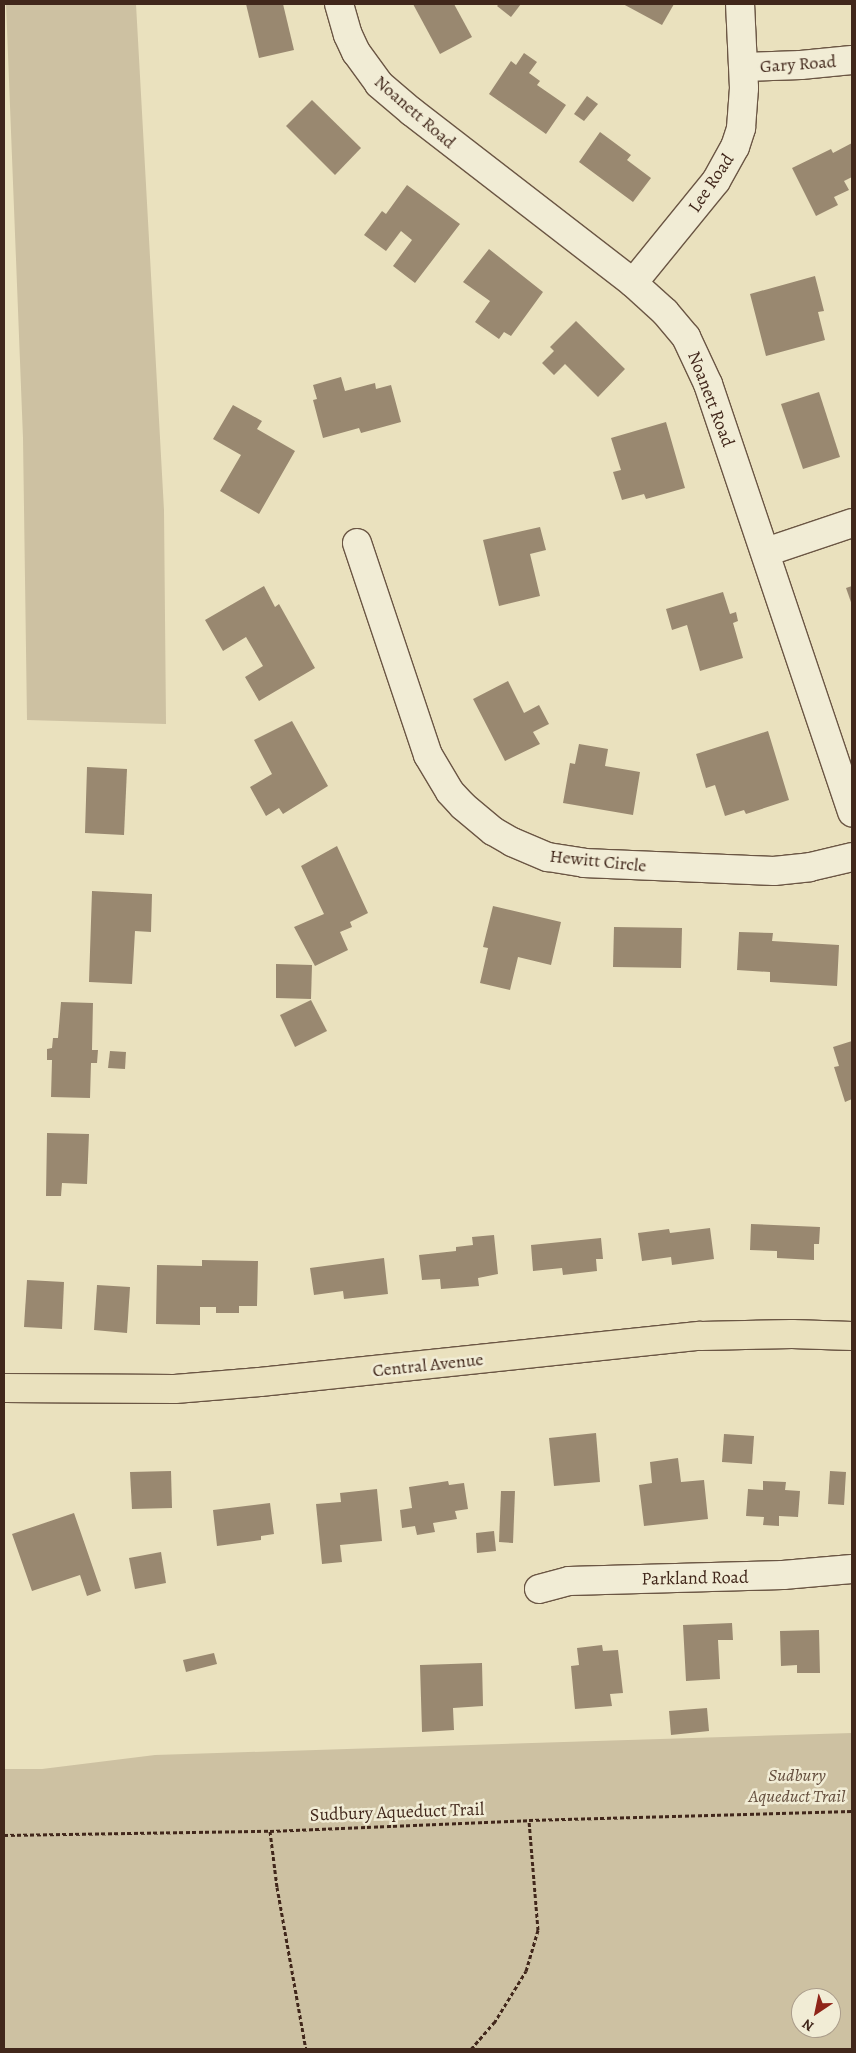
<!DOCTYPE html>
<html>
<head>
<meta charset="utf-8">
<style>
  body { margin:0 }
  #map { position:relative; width:856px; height:2053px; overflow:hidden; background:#eae1be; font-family:Alegreya,serif }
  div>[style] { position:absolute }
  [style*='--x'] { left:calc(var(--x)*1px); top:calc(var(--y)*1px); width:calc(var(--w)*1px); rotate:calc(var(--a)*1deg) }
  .green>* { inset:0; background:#cdc1a2 }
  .building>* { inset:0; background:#998870 }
  .path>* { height:3px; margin-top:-1.5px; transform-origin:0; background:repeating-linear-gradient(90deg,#41271b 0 4px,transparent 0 6.5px) }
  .roads { filter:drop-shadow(1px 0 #6b5644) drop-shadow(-1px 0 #6b5644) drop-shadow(0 1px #6b5644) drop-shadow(0 -1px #6b5644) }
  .minor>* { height:28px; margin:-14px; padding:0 14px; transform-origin:14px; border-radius:14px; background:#f1ecd5 }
  .major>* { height:28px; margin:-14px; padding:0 14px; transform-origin:14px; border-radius:14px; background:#eae1be }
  span { translate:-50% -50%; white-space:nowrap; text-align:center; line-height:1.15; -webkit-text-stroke:5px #f1ecd5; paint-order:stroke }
  .street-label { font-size:18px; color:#41271b }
  .park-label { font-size:18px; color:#644e3d; font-style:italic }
  .frame { position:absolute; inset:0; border:5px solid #41271b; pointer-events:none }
  .north { position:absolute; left:791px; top:1988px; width:50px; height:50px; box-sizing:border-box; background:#f1ecd5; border:1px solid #ab9d8b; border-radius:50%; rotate:214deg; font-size:14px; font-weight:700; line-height:20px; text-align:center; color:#41271b }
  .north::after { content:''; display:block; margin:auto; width:18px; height:22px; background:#8f2418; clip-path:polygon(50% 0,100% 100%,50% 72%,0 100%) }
</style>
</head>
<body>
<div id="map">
  <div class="green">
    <div style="clip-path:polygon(6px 4px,136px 4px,164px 510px,166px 724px,27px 720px,23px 438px)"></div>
    <div style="clip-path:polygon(evenodd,852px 1733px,852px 2049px,4px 2049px,4px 1769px,42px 1769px,155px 1755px,852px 1733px,801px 1998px,831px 1998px,831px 2028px,801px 2028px,801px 1998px)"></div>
  </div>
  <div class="building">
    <div style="clip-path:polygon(246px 4px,283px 4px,294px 50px,259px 58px)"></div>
    <div style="clip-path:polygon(413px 4px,454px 4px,472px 37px,440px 54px)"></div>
    <div style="clip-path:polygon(499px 4px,521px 4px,511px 17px,497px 6px)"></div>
    <div style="clip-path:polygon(623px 4px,674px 4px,662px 25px)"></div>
    <div style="clip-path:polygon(524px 53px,537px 62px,529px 73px,540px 81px,537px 85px,566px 105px,546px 134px,489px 94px,511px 61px,516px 65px)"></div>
    <div style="clip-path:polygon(587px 96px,598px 104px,584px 121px,574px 114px)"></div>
    <div style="clip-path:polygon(312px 100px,361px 148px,335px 175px,286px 126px)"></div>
    <div style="clip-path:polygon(600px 132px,631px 155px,627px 160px,651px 178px,633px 202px,579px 162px)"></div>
    <div style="clip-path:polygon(852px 143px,852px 177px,844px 181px,849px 190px,834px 197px,838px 205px,816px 216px,792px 168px,831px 149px,833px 153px)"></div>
    <div style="clip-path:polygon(407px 185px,460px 224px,415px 283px,393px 266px,412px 240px,401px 231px,386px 251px,364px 235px,382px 211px,386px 214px)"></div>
    <div style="clip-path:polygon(489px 249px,543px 292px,511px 336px,504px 332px,499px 339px,475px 322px,490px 301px,463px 282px)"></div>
    <div style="clip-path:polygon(815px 276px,824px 311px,818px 312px,825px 340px,766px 356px,750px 294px)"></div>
    <div style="clip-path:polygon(576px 321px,625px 369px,598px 397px,565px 364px,554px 375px,542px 363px,554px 351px,550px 347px)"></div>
    <div style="clip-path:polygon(341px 377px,345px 391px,375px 383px,376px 389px,391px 385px,401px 422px,361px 433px,359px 428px,323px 438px,313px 400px,317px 399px,313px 385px)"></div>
    <div style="clip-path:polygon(819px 392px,840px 457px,803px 469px,781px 404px)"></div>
    <div style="clip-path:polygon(233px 405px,262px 421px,257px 429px,295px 451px,259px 514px,220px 491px,241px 455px,213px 439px)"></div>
    <div style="clip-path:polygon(666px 422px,685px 488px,646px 499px,644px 494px,622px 500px,613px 472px,621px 470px,611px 438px)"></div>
    <div style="clip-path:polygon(540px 527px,546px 550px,530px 554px,540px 596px,499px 606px,483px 540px)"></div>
    <div style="clip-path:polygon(264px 586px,275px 607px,279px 604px,315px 668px,259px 701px,245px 677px,263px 666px,246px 637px,223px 651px,205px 620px)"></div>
    <div style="clip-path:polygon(852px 586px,852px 605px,846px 588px)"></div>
    <div style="clip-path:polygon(723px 592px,730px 614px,736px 612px,738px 621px,733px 623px,743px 658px,700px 671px,687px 625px,672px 630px,666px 609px)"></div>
    <div style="clip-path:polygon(508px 681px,524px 713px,539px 705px,549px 724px,533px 732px,540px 744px,505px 761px,473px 699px)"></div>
    <div style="clip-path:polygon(292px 721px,328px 786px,283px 814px,279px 808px,266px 816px,250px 787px,272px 774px,254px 740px)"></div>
    <div style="clip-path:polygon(768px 731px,789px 800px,746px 814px,744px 810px,725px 816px,715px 785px,706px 788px,696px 754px)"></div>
    <div style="clip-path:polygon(579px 744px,608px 749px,605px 766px,640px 772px,633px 815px,563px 803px,570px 763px,575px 764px)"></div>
    <div style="clip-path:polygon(87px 767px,127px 769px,124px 835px,85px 833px)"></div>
    <div style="clip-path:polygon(337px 846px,368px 913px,350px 922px,352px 927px,340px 932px,348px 950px,315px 966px,294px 927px,324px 914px,301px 866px)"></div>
    <div style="clip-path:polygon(92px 891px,152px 894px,151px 932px,135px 931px,132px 984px,89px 982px)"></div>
    <div style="clip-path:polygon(493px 906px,561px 922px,551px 965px,518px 957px,510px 990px,480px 983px,488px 948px,483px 947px)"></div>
    <div style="clip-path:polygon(614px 927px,682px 928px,681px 968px,613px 967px)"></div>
    <div style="clip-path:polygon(739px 932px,773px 933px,772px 941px,839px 945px,837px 986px,770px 982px,770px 972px,737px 970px)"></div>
    <div style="clip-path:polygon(276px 964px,312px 965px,311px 999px,276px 998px)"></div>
    <div style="clip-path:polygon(311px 1000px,327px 1031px,295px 1047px,280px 1015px)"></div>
    <div style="clip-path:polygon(61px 1002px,93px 1003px,92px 1050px,98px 1050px,97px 1063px,91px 1063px,90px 1098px,51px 1097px,52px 1060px,47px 1060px,47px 1049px,52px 1048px,53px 1038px,58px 1038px)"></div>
    <div style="clip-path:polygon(852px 1041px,852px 1099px,845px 1102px,834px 1067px,839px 1066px,833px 1047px)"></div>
    <div style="clip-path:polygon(110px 1051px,126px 1052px,125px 1069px,108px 1068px)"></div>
    <div style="clip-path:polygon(47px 1133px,89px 1134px,87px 1184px,62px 1183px,61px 1196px,46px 1196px)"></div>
    <div style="clip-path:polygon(751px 1224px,820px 1227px,819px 1244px,814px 1244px,814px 1260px,777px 1258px,777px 1251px,750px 1250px)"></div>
    <div style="clip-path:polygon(710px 1228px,714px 1259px,672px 1265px,671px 1257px,642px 1261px,638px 1233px,669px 1229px,670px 1233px)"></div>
    <div style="clip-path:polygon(494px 1235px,498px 1274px,478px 1278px,479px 1286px,441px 1289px,440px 1279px,422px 1280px,419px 1255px,456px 1251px,456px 1247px,473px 1245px,472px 1237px)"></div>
    <div style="clip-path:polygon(601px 1238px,603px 1259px,596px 1259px,597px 1271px,563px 1275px,562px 1268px,533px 1271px,531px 1245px)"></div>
    <div style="clip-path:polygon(384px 1258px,388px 1294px,344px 1299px,343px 1291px,314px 1295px,310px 1268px)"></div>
    <div style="clip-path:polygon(202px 1260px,258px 1261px,257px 1306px,239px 1306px,239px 1313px,216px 1313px,216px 1307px,200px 1307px,200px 1325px,156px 1324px,157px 1265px,202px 1266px)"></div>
    <div style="clip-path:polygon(27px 1280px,64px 1282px,62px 1329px,24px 1327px)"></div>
    <div style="clip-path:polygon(97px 1285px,130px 1287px,127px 1333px,94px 1330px)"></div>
    <div style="clip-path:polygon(596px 1433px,600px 1482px,554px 1486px,549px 1438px)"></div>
    <div style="clip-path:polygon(724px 1434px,754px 1436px,752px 1464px,722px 1462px)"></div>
    <div style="clip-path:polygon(678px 1458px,681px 1482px,704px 1480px,708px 1519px,644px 1526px,639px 1485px,652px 1483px,650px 1462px)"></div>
    <div style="clip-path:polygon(171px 1471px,172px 1508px,132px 1509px,130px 1472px)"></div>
    <div style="clip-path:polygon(830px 1471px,846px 1472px,844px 1505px,828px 1504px)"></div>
    <div style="clip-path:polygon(448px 1481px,449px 1485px,464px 1483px,468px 1509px,455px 1511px,457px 1519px,433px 1523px,435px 1532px,417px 1535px,415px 1526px,402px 1528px,400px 1510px,412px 1508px,409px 1487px)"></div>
    <div style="clip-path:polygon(763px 1481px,786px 1482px,785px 1490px,800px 1491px,798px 1517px,779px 1516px,779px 1526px,763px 1525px,764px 1517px,746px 1516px,748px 1489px,763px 1490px)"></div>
    <div style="clip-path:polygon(377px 1489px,382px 1541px,340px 1545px,342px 1562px,322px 1564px,316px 1504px,341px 1502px,340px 1493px)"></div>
    <div style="clip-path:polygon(501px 1491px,515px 1491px,513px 1543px,499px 1542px)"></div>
    <div style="clip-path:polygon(270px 1503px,274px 1534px,261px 1536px,261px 1540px,217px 1546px,213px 1510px)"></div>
    <div style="clip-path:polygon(74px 1513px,101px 1591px,87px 1596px,80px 1575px,32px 1591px,12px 1534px)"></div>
    <div style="clip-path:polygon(494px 1531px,496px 1551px,477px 1553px,476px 1533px)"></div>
    <div style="clip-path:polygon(161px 1552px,166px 1583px,135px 1589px,129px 1558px)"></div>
    <div style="clip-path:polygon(732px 1623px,733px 1640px,718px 1640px,720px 1679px,686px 1681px,683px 1625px)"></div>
    <div style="clip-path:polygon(819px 1630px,820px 1673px,797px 1673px,797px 1665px,781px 1666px,780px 1631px)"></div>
    <div style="clip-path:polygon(602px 1645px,603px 1651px,618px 1650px,623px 1693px,610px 1694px,612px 1706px,575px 1709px,571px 1666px,579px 1665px,577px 1648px)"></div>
    <div style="clip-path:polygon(214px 1653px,217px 1664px,186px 1672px,183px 1660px)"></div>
    <div style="clip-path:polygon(482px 1663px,483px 1706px,453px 1708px,454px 1730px,422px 1732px,420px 1665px)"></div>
    <div style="clip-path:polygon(707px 1708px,709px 1731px,671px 1735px,669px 1711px)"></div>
  </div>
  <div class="path">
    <div style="--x:270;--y:1831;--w:56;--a:82.9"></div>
    <div style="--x:277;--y:1887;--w:165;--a:79.9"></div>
    <div style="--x:4;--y:1835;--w:266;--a:-0.9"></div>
    <div style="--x:270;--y:1831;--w:259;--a:-2.4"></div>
    <div style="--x:529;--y:1820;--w:323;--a:-1.6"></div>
    <div style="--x:471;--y:2049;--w:35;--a:-49"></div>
    <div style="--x:494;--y:2023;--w:61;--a:-58.4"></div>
    <div style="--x:526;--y:1971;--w:43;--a:-73.7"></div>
    <div style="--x:538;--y:1930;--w:110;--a:-94.7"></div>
  </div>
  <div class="roads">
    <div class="minor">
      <div style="--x:339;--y:4;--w:32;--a:74"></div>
      <div style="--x:348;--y:35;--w:19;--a:65"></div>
      <div style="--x:356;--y:52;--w:39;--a:54"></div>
      <div style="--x:379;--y:84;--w:43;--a:40.3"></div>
      <div style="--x:412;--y:112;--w:279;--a:37.7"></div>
      <div style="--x:633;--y:283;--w:43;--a:42.2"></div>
      <div style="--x:665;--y:312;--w:33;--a:50"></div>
      <div style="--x:686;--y:337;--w:52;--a:64.9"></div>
      <div style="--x:708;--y:384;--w:452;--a:71.4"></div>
      <div style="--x:744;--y:67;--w:57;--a:-2"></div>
      <div style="--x:801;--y:65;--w:51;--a:-5.6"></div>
      <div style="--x:633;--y:283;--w:132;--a:-50.9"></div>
      <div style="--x:716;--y:181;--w:39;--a:-61"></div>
      <div style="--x:735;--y:147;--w:20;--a:-72"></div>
      <div style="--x:741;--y:128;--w:40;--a:-85.7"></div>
      <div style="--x:744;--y:88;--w:84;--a:-92.7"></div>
      <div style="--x:357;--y:543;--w:224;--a:71.5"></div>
      <div style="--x:428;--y:755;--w:43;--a:59.3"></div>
      <div style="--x:450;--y:792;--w:19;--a:47"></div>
      <div style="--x:463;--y:806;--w:39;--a:40"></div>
      <div style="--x:493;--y:831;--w:22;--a:30"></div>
      <div style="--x:512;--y:842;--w:39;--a:23"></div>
      <div style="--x:548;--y:857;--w:36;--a:9"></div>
      <div style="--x:584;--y:863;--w:190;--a:2.4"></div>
      <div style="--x:774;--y:871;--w:36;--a:-6"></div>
      <div style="--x:810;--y:867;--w:43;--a:-13.4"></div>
      <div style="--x:766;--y:552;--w:91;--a:-18.6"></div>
      <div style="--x:539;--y:1589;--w:31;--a:-15"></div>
      <div style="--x:569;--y:1581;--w:214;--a:-1.6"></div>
      <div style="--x:783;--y:1575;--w:69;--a:-5"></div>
    </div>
    <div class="major">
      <div style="--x:4;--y:1388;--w:171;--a:0.3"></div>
      <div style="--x:175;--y:1389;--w:85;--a:-4.7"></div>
      <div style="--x:260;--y:1382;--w:443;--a:-6"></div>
      <div style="--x:701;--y:1336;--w:91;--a:-1.3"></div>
      <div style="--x:792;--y:1334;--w:60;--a:1.9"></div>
    </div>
  </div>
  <div class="street-label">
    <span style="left:798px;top:64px;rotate:-4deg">Gary Road</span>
    <span style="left:415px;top:112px;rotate:41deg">Noanett Road</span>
    <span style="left:711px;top:183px;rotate:-56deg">Lee Road</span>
    <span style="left:711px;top:399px;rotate:69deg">Noanett Road</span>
    <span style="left:598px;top:861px;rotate:6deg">Hewitt Circle</span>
    <span style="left:428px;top:1365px;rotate:-6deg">Central Avenue</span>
    <span style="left:695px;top:1578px;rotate:-1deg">Parkland Road</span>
    <span style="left:397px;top:1812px;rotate:-2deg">Sudbury Aqueduct Trail</span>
  </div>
  <div class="park-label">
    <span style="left:797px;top:1786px">Sudbury<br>Aqueduct Trail</span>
  </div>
  <div class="frame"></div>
  <div class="north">N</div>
</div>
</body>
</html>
